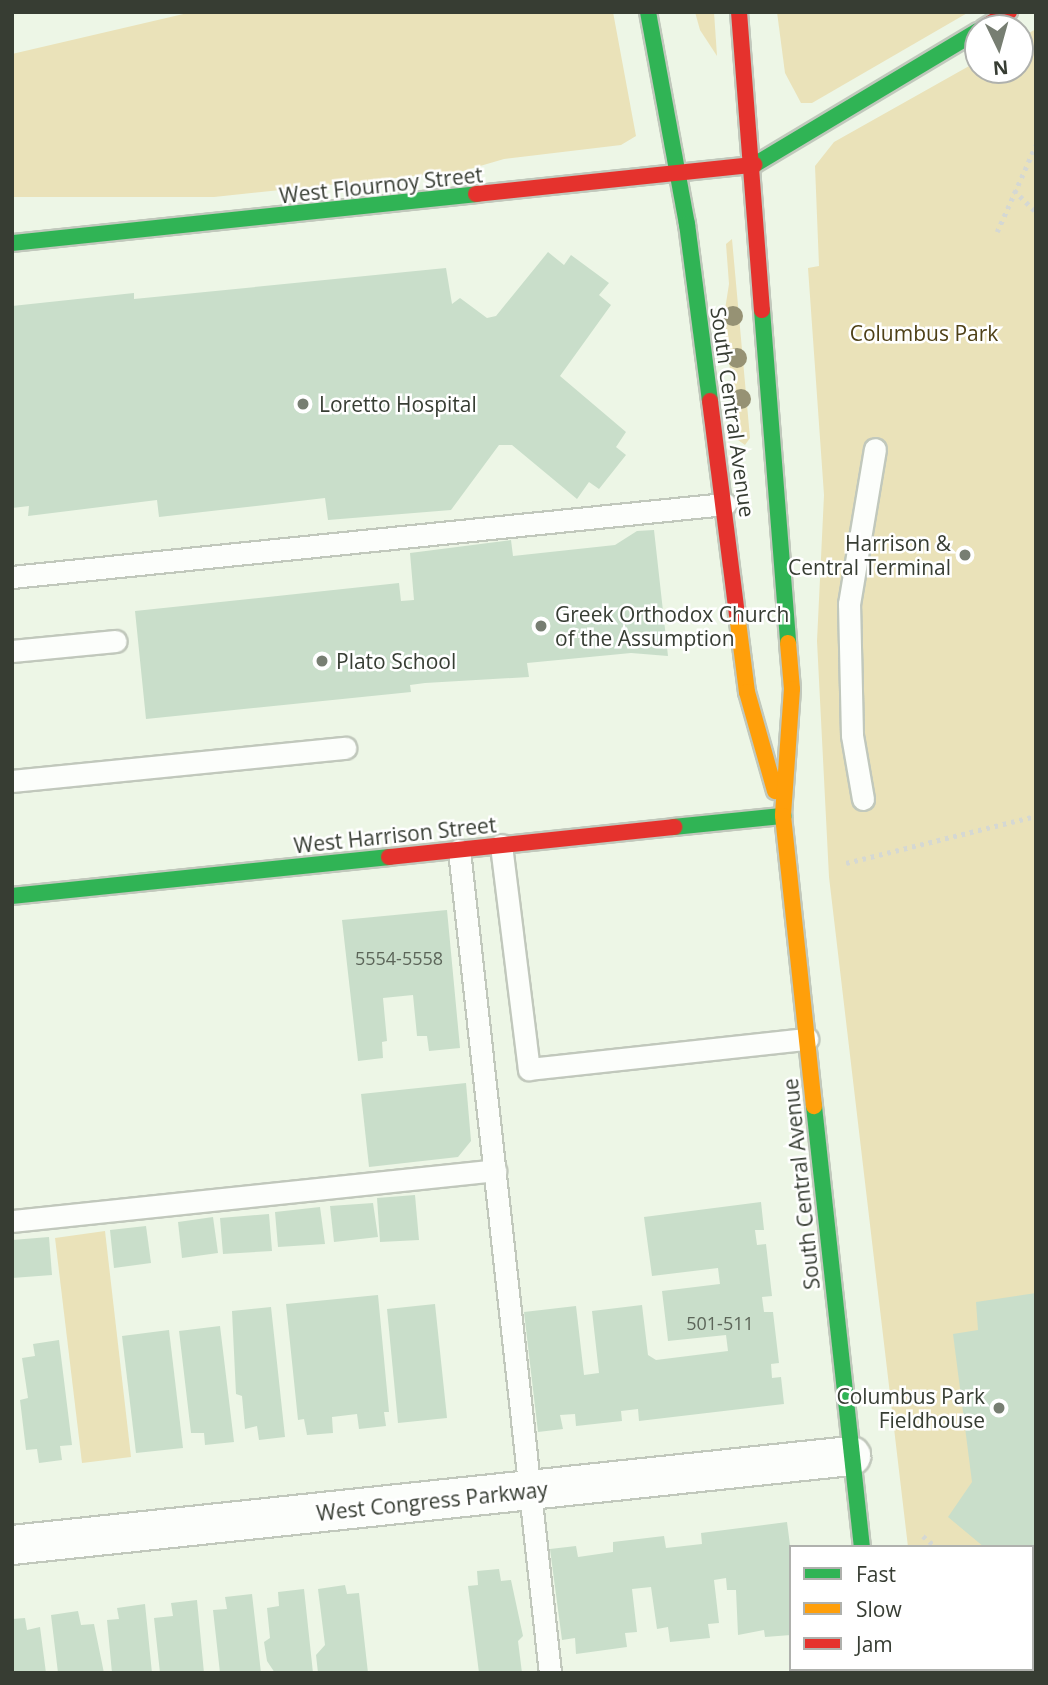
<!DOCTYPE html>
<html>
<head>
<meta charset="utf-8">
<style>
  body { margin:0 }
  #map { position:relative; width:1048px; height:1685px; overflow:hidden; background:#edf6e6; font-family:"Open Sans",sans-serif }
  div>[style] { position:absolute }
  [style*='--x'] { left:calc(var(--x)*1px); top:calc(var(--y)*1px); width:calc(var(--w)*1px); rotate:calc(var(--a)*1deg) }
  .green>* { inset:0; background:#eae2b9 }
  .building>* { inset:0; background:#c9deca }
  .path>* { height:4.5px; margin-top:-2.25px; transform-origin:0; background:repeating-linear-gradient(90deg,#d5d8d3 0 3.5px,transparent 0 8.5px) }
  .roads { filter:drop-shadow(2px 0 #c1c8bc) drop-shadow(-2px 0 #c1c8bc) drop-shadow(0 2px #c1c8bc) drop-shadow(0 -2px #c1c8bc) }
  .lane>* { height:21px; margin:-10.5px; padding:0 10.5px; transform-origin:10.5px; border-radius:10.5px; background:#fcfefb }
  .street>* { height:38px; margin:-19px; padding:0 19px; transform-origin:19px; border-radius:19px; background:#fcfefb }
  .fast>* { height:16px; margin:-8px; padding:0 8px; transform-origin:8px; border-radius:8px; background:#30b455 }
  .slow>* { height:16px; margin:-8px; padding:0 8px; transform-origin:8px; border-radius:8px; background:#ff9f0a }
  .jam>* { height:16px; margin:-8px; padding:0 8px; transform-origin:8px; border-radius:8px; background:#e5322d }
  .trees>* { width:20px; height:20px; margin:-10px; border-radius:50%; background:#969274 }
  .dots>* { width:19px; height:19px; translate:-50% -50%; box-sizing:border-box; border:4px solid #fff; border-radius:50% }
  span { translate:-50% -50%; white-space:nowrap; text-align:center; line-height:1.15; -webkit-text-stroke:5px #fff; paint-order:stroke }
  .number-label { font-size:18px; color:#5c6559 }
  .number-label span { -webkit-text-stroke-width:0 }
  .street-label { font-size:21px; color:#373d33 }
  .park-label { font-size:21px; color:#4e4016 }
  .poi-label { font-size:21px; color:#373d33 }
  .left { translate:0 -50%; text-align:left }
  .right { translate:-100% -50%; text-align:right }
  .frame { position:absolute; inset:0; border:14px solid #373d33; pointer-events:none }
  .legend { position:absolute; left:789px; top:1545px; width:245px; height:126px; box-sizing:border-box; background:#fff; border:2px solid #afb1ad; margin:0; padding:9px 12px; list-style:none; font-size:21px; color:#373d33 }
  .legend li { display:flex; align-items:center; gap:14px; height:35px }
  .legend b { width:35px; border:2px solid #afb1ad }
  .north { position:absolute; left:964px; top:14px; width:70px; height:70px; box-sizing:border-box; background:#fff; border:2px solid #afb1ad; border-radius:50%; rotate:175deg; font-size:19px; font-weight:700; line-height:28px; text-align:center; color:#373d33 }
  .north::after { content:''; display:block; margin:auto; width:24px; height:32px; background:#777e72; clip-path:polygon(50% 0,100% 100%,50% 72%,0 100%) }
</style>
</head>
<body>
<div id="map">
  <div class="green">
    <div style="clip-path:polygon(192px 12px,613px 12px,636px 136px,621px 145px,504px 159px,463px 171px,214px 197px,12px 197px,12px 54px)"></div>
    <div style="clip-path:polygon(695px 12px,714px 12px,717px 56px,700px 30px)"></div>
    <div style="clip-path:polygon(777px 12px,969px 12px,812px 103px,801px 103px,785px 73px)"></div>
    <div style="clip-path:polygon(1036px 29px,1036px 1673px,923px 1673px,922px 1669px,1032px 1669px,1032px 1547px,908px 1547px,829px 877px,817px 641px,824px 495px,808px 268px,819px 266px,815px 166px,834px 142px,978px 61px,978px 70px,1020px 70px,1020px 38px)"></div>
    <div style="clip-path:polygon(732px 239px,750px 438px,745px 445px,738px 440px,724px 316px,729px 284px,726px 244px)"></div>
    <div style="clip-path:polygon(105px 1231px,131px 1457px,82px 1463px,55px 1238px)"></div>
  </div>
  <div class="building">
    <div style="clip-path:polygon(548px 252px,564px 265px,571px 255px,609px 283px,599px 295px,611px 305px,560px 376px,626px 432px,616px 447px,626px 455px,599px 489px,589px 482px,577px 499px,512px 445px,499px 445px,451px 510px,328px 520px,325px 498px,159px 517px,157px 500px,28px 516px,29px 506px,12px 508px,12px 306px,134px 293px,134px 299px,446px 268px,452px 304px,460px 298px,487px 318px,496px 316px)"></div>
    <div style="clip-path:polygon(654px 530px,668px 656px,631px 653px,527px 663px,529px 677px,425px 683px,410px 685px,411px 692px,146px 719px,135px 611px,399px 583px,401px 601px,414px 600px,410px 553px,511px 540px,513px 556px,615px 545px,637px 531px)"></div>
    <div style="clip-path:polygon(447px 910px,460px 1048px,429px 1051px,427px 1036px,417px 1036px,413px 995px,383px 998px,387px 1041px,382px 1042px,383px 1058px,358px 1061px,342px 920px)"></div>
    <div style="clip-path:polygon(466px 1083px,471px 1141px,458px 1157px,369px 1167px,361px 1094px)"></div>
    <div style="clip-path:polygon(415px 1195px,419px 1240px,380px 1242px,377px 1198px)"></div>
    <div style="clip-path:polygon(761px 1202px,764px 1230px,755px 1230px,757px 1245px,766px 1244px,772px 1296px,762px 1297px,764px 1312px,773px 1312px,779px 1363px,771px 1364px,772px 1378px,781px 1377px,784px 1404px,639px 1421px,638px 1409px,621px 1411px,622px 1421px,576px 1426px,575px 1414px,560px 1415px,563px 1429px,538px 1432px,524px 1312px,576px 1306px,584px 1375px,599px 1373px,592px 1311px,642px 1305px,648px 1355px,656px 1360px,728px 1351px,726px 1335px,668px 1341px,662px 1291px,720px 1284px,718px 1268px,652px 1276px,644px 1217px)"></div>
    <div style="clip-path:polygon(373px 1203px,378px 1237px,334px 1242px,330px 1206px)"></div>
    <div style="clip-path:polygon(320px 1207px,325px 1244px,278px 1247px,275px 1212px)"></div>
    <div style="clip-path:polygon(269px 1214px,272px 1251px,223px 1254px,220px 1218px)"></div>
    <div style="clip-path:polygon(213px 1217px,218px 1253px,182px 1258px,178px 1222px)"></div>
    <div style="clip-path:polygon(146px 1226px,151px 1263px,114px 1268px,110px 1230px)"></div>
    <div style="clip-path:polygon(49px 1237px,52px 1275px,12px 1278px,12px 1240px)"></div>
    <div style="clip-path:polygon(1036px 1293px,1036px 1581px,1032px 1547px,984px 1547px,948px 1517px,972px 1482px,953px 1334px,978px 1330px,976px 1302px)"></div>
    <div style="clip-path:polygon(378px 1295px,389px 1412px,384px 1412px,386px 1426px,359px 1429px,357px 1414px,332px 1417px,333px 1433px,307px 1435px,304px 1419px,298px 1420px,286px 1304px)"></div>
    <div style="clip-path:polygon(435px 1304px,447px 1418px,398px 1423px,387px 1309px)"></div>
    <div style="clip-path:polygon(271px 1307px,285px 1437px,259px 1440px,257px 1426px,245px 1429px,242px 1396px,236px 1394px,232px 1311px)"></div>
    <div style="clip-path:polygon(220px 1326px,234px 1442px,205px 1445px,204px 1433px,191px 1433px,179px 1331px)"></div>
    <div style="clip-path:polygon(169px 1330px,183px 1448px,136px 1453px,122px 1336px)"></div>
    <div style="clip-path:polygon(59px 1340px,72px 1445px,60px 1446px,62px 1460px,39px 1463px,37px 1449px,26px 1450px,20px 1400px,28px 1398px,22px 1358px,35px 1356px,33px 1344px)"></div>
    <div style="clip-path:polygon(787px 1522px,790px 1545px,801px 1547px,791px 1547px,791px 1635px,765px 1637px,764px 1630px,738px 1635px,736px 1590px,727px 1590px,726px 1578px,714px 1580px,719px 1623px,708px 1624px,710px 1638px,670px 1642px,668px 1627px,657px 1629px,651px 1587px,632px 1589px,637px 1632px,625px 1633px,627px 1647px,576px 1654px,575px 1638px,562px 1640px,550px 1549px,576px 1546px,578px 1557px,613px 1552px,613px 1542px,664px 1536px,666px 1548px,702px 1544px,701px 1533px)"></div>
    <div style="clip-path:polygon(499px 1569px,501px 1581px,511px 1580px,523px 1636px,518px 1641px,522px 1673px,479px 1673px,468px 1586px,478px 1585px,477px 1571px)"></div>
    <div style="clip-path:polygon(345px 1585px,347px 1594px,359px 1593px,368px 1673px,318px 1673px,316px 1655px,325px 1645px,318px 1589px)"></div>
    <div style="clip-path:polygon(304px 1589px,313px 1673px,275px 1673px,267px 1661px,264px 1642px,270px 1638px,267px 1608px,279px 1606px,278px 1592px)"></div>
    <div style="clip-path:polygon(252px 1594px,261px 1673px,220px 1673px,213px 1610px,227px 1609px,225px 1597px)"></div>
    <div style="clip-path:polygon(197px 1600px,204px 1673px,160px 1673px,154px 1618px,173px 1616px,171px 1603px)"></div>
    <div style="clip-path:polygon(145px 1604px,152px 1673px,112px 1673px,107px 1620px,119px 1619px,117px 1608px)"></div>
    <div style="clip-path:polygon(78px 1611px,81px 1625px,94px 1624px,104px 1673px,58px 1673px,51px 1615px)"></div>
    <div style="clip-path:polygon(25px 1618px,27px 1630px,40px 1627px,46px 1673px,12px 1673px,12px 1619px)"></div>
  </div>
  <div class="path">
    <div style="--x:1014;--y:190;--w:31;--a:45"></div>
    <div style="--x:997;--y:232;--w:95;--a:-65.9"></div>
    <div style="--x:846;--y:863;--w:196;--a:-13.9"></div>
    <div style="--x:923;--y:1536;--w:17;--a:40"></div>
    <div style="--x:1032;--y:1623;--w:4;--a:27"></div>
    <div style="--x:962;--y:1673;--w:5;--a:-53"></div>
  </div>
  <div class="roads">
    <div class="lane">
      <div style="--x:12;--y:577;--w:717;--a:-5.85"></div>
      <div style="--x:12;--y:651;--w:104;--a:-5.5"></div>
      <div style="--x:12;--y:781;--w:335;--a:-5.7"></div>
      <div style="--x:863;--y:799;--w:65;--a:-99.8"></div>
      <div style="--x:852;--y:735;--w:131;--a:-91.3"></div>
      <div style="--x:849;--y:604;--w:157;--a:-80.5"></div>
      <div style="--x:501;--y:845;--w:226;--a:82.9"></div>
      <div style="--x:529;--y:1069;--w:280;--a:-6.2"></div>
      <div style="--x:459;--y:850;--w:828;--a:83.69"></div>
      <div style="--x:12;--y:1221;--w:486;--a:-6"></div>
    </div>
    <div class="street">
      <div style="--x:12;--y:1545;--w:844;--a:-6.06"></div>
    </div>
    <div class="fast">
      <div style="--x:648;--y:12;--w:216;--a:79.6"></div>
      <div style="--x:687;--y:224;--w:178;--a:82.6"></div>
      <div style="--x:754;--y:165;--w:261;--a:-30.9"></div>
      <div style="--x:12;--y:243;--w:467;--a:-6"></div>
      <div style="--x:762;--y:310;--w:334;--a:85.5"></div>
      <div style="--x:674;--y:827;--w:110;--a:-5.8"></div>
      <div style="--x:12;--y:896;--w:379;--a:-5.9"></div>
      <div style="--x:814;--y:1106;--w:444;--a:83.8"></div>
    </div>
    <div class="slow">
      <div style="--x:737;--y:614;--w:79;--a:82.7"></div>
      <div style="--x:747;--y:692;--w:103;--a:74.2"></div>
      <div style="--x:788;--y:643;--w:46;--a:85"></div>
      <div style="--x:792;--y:689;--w:127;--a:94.1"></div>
      <div style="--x:783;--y:816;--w:292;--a:83.9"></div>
      <div style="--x:876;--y:1669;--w:4;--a:90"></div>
    </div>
    <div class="jam">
      <div style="--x:739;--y:12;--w:299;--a:85.6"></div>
      <div style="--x:983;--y:28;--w:31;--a:-32"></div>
      <div style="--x:476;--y:194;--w:280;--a:-6"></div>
      <div style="--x:710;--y:401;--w:215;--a:82.8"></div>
      <div style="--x:389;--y:857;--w:287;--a:-6"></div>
    </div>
  </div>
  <div class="trees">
    <div style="left:733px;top:316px"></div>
    <div style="left:737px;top:358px"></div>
    <div style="left:741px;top:399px"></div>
  </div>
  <div class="dots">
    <div style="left:303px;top:404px;background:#777e72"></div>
    <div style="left:965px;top:555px;background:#777e72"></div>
    <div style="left:541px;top:626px;background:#777e72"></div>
    <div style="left:322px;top:661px;background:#777e72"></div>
    <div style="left:999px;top:1408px;background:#777e72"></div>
  </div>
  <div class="number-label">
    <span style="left:399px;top:958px">5554-5558</span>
    <span style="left:720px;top:1323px">501-511</span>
  </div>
  <div class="street-label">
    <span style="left:381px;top:185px;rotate:-6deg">West Flournoy Street</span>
    <span style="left:733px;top:412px;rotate:82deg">South Central Avenue</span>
    <span style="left:395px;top:835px;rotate:-6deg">West Harrison Street</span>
    <span style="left:801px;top:1184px;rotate:-96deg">South Central Avenue</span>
    <span style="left:432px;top:1501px;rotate:-6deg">West Congress Parkway</span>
  </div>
  <div class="park-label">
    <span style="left:924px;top:333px">Columbus Park</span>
  </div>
  <div class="poi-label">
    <span class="left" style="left:319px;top:404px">Loretto Hospital</span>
    <span class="right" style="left:951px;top:555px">Harrison &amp;<br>Central Terminal</span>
    <span class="left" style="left:555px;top:626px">Greek Orthodox Church<br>of the Assumption</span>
    <span class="left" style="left:336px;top:661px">Plato School</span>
    <span class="right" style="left:985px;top:1408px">Columbus Park<br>Fieldhouse</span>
  </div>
  <div class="frame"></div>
  <ul class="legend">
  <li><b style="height:9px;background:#30b455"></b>Fast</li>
  <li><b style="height:9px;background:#ff9f0a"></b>Slow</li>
  <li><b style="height:9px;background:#e5322d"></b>Jam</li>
  </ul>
  <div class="north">N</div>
</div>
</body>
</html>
